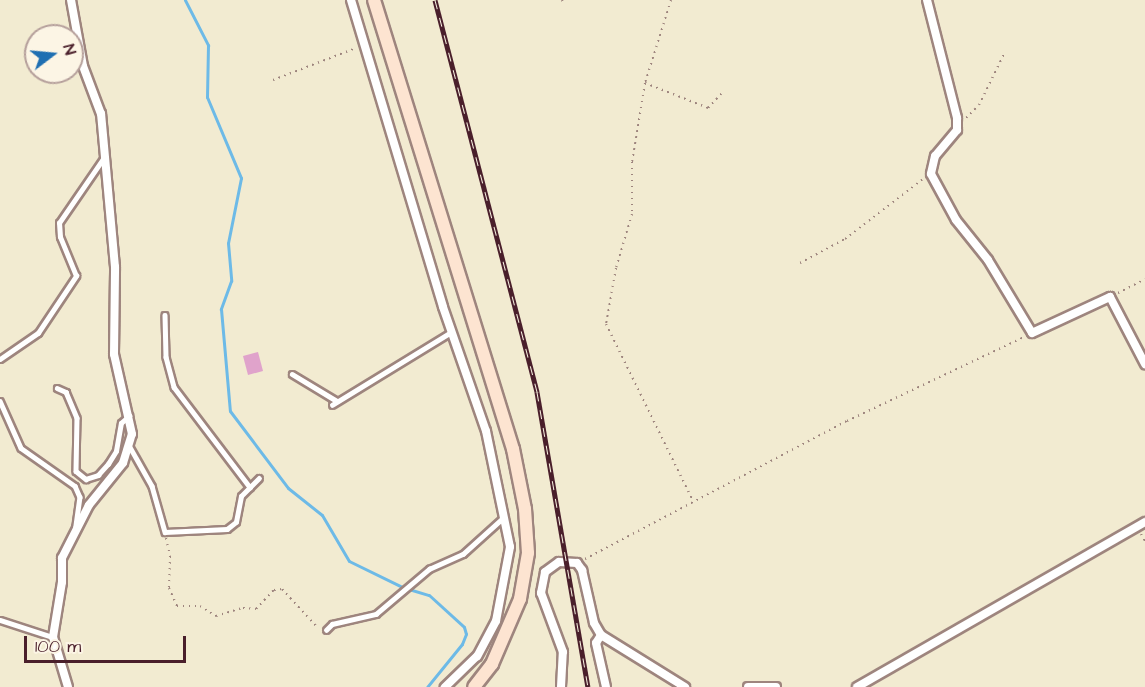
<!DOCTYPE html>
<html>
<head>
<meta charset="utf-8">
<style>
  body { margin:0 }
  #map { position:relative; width:1145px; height:687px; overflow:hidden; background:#f2ebd1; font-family:"Architects Daughter",sans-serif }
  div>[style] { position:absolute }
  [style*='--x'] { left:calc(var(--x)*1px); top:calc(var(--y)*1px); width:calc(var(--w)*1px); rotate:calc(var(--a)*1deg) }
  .stream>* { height:3px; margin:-1.5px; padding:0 1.5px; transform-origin:1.5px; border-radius:1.5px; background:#6dbae7 }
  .building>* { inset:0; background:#e0a3cb }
  .path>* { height:2px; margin-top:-1px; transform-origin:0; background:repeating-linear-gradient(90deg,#9e857e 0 1.5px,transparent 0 6px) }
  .roads { filter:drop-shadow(2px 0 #9e857e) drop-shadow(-2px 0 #9e857e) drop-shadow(0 2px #9e857e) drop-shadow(0 -2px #9e857e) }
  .service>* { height:4.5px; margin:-2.25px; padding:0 2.25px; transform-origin:2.25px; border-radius:2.25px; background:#fff }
  .minor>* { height:8px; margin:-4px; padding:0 4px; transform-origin:4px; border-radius:4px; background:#fff }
  .secondary>* { height:12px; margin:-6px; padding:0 6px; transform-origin:6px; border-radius:6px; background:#fde4d1 }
  .rail>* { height:5px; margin-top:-2.5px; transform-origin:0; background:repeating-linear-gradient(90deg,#fcf5e5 0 9px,#4a1f2b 0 18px); box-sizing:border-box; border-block:2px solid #4a1f2b }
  span { translate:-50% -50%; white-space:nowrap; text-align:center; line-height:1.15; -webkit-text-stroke:5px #fcf5e5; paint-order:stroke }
  .north { position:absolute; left:24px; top:24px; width:60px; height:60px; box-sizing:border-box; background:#fcf5e5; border:2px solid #b59f9b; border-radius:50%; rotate:74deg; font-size:16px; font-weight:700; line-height:24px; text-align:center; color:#4a1f2b }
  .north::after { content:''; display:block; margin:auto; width:21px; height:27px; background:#1f6fb2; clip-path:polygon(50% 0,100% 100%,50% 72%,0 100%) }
  .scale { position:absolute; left:24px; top:636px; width:162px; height:27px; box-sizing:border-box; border:3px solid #4a1f2b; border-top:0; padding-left:8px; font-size:18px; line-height:21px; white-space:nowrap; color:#4a1f2b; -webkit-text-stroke:4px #fcf5e5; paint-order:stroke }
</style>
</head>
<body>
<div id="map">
  <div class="stream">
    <div style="--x:185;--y:0;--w:51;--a:62.9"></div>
    <div style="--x:208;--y:45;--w:52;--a:91.1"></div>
    <div style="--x:207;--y:97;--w:88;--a:67.2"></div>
    <div style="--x:241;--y:178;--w:66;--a:101.3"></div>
    <div style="--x:228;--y:243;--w:38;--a:85"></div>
    <div style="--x:231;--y:281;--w:30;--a:110"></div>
    <div style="--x:221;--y:309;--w:102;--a:85"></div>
    <div style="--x:230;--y:411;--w:96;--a:53"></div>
    <div style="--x:288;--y:488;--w:43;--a:38.5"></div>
    <div style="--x:322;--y:515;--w:53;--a:59.6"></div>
    <div style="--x:349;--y:561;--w:59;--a:26.1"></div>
    <div style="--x:402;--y:587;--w:28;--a:17"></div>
    <div style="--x:429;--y:595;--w:47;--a:42.4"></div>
    <div style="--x:464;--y:627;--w:7;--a:74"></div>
    <div style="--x:466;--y:634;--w:11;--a:112"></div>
    <div style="--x:462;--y:644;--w:55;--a:129.1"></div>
  </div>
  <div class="building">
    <div style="clip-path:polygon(258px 352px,263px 371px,248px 375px,243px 356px)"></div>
  </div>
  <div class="path">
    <div style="--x:562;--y:0;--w:5;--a:68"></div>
    <div style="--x:671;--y:0;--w:87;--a:107.4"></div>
    <div style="--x:645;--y:83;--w:68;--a:21.6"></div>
    <div style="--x:708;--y:108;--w:22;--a:-47"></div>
    <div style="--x:273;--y:80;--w:89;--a:-21.1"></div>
    <div style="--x:645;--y:83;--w:80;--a:99.3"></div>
    <div style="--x:632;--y:162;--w:52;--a:90"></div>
    <div style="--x:632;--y:214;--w:56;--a:106.5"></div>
    <div style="--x:616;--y:268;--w:57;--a:100.1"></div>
    <div style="--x:606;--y:324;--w:195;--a:63.8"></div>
    <div style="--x:966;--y:118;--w:18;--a:-45"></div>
    <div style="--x:979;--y:105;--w:59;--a:-63.9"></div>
    <div style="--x:800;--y:263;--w:51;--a:-28.1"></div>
    <div style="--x:845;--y:239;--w:98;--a:-37.6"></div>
    <div style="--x:1118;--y:293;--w:30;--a:-27"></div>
    <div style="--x:1141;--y:534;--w:8;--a:60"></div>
    <div style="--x:166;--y:538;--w:18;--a:77"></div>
    <div style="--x:170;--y:556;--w:32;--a:92"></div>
    <div style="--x:169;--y:588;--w:20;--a:66"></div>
    <div style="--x:177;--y:606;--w:23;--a:0"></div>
    <div style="--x:200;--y:606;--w:19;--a:32"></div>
    <div style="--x:216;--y:616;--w:28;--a:-17"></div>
    <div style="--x:243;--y:608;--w:13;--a:4"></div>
    <div style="--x:256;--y:609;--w:26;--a:-47"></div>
    <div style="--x:274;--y:590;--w:8;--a:-7"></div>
    <div style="--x:282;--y:589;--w:53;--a:47.3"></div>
    <div style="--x:585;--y:559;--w:296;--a:-27.8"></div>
    <div style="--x:847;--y:421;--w:196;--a:-25.4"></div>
  </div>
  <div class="roads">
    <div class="service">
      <div style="--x:165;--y:315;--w:42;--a:88.6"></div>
      <div style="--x:166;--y:357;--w:31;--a:75"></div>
      <div style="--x:174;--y:387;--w:126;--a:52.8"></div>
      <div style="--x:0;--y:359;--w:46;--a:-34.4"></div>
      <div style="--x:38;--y:333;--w:69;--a:-56.3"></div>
      <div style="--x:76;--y:276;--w:42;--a:-112.3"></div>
      <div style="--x:60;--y:237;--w:14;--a:-94"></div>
      <div style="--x:59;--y:223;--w:78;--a:-55.5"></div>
      <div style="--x:292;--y:374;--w:52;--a:31"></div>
      <div style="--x:57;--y:388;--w:10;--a:24"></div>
      <div style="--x:66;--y:392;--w:28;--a:67"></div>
      <div style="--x:77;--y:418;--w:53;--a:91.1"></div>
      <div style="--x:76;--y:471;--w:13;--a:39"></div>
      <div style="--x:86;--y:479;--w:13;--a:-18"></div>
      <div style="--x:98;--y:475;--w:15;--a:-48"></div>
      <div style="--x:108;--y:464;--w:15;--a:-58"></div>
      <div style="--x:116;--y:451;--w:28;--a:-80"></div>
      <div style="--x:121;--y:423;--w:11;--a:-41"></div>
      <div style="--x:0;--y:401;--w:51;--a:65.9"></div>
      <div style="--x:21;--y:448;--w:66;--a:35.1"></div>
      <div style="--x:75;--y:486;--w:12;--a:66"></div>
      <div style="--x:80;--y:497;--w:30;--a:98"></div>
      <div style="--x:332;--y:405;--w:140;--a:-31.5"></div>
      <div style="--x:130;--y:447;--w:45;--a:60.6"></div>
      <div style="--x:152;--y:486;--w:48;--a:74.2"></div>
      <div style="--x:165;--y:532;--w:62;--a:-2.8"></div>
      <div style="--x:227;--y:529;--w:11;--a:-38"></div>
      <div style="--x:236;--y:522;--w:26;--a:-79"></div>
      <div style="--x:241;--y:496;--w:25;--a:-45"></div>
      <div style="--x:0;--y:620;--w:56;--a:17.8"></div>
      <div style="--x:326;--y:630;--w:8;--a:-45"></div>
      <div style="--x:332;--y:624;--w:45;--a:-12.8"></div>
      <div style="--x:376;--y:614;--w:70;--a:-40.3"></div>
      <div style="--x:429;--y:569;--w:37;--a:-24"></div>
      <div style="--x:463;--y:554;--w:54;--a:-42"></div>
    </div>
    <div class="minor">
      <div style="--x:351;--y:0;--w:320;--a:73.3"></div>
      <div style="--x:443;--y:307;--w:131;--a:70.9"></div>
      <div style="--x:486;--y:431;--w:118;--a:78.3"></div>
      <div style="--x:510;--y:547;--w:75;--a:100.7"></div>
      <div style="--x:496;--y:621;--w:40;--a:118"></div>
      <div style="--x:477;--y:656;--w:45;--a:135.9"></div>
      <div style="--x:927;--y:0;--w:122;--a:75.7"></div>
      <div style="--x:957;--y:118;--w:12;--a:90"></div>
      <div style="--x:957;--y:130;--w:34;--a:130"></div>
      <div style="--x:935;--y:156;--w:18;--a:103"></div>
      <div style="--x:931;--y:174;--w:52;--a:61.5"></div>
      <div style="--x:956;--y:220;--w:51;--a:51.3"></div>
      <div style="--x:988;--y:260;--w:85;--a:58.9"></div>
      <div style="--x:1032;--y:333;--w:86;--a:-24.8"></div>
      <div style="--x:1110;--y:297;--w:76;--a:62.4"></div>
      <div style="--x:601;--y:635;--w:9;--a:122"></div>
      <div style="--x:596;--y:643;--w:45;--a:77.2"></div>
      <div style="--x:68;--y:687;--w:52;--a:-106.7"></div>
      <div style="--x:53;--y:637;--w:56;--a:-80.7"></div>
      <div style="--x:62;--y:582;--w:24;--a:-90"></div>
      <div style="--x:62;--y:558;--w:59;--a:-63"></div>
      <div style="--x:89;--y:505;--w:54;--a:-51"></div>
      <div style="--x:123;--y:463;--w:30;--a:-73"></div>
      <div style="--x:132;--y:434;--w:82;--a:-102.7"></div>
      <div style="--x:114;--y:354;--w:87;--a:-89.3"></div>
      <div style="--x:115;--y:267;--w:154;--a:-95.2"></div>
      <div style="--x:101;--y:114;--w:51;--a:-110.6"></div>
      <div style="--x:83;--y:66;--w:67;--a:-100.3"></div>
      <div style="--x:561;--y:687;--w:35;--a:-87"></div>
      <div style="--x:563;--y:652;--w:63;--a:-110.4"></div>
      <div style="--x:541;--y:593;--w:21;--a:-79"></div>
      <div style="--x:545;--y:572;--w:17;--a:-36"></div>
      <div style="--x:559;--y:562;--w:18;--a:3"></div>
      <div style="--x:577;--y:563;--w:9;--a:54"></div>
      <div style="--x:582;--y:570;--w:54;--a:77.2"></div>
      <div style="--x:594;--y:623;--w:14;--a:60"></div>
      <div style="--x:601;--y:635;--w:99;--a:31.8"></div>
      <div style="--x:748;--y:687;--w:28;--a:0"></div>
      <div style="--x:857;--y:687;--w:332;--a:-29.8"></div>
    </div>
    <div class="secondary">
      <div style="--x:374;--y:0;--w:470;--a:72.8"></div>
      <div style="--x:513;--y:449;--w:61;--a:78.7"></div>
      <div style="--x:525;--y:509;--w:44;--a:86.1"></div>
      <div style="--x:528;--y:553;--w:47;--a:99.9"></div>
      <div style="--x:520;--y:599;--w:71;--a:113.3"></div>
      <div style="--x:492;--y:664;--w:29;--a:128"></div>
    </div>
  </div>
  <div class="rail">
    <div style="--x:435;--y:0;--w:405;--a:75.4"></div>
    <div style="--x:537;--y:392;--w:299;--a:80.2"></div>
  </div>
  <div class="north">N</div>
  <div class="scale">100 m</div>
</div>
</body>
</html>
